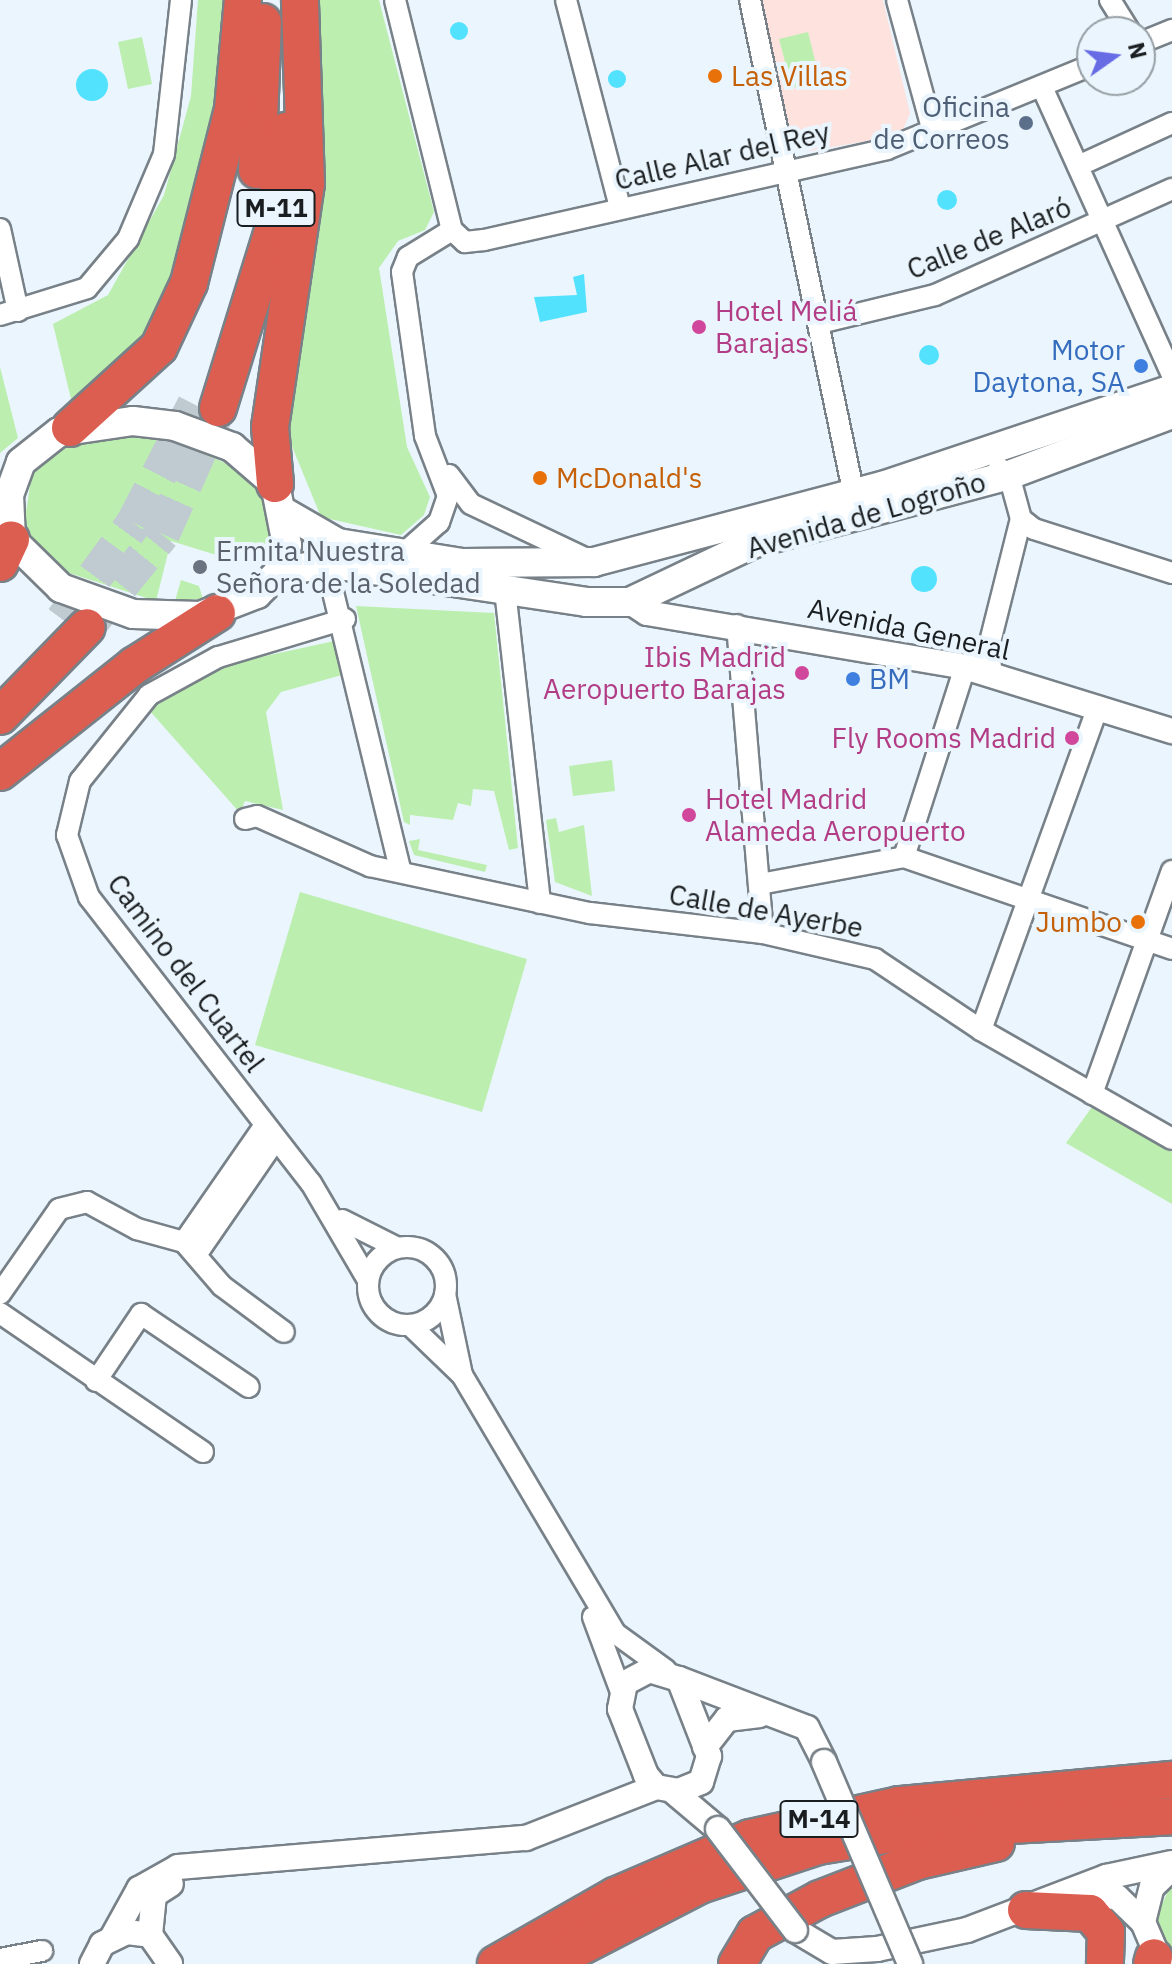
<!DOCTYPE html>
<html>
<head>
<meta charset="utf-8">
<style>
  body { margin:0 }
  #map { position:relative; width:1172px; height:1964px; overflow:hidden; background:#eaf5fd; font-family:"IBM Plex Sans",sans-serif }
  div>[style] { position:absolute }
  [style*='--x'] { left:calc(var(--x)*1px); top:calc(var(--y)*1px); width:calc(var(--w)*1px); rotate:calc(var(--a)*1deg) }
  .education>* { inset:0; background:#fde2de }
  .green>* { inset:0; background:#bcefaf }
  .water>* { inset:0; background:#53e2fe }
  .round { border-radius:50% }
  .motorway-tunnel>* { height:36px; margin-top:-18px; transform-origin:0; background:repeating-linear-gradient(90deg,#c0cad1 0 36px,transparent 0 54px) }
  .roads { filter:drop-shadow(2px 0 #788188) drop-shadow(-2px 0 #788188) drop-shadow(0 2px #788188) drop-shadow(0 -2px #788188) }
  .minor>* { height:20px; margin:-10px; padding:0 10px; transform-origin:10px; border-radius:10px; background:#fff }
  .minor>.ring { margin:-10px; padding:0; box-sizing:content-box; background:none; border:20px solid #fff; border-radius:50% }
  .tertiary>* { height:24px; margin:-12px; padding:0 12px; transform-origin:12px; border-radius:12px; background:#fff }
  .secondary>* { height:28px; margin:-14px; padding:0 14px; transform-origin:14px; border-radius:14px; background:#fff }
  .motorway>* { height:36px; margin:-18px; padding:0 18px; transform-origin:18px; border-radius:18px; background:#dc5e50 }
  .bridges { filter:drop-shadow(2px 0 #788188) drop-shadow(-2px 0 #788188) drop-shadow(0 2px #788188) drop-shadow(0 -2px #788188) }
  .tertiary-bridge>* { height:24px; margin:-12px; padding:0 12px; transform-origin:12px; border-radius:12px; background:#fff }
  .dots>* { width:22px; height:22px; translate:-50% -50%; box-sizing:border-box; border:4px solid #eaf5fd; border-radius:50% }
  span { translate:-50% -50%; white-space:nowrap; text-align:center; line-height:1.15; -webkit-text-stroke:8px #eaf5fd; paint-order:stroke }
  .shield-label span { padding:2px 6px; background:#eaf5fd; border:2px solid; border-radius:6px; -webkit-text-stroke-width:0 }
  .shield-label { font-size:26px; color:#1a1e20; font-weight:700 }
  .food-label { font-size:28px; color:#c56008 }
  .left { translate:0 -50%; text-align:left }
  .right { translate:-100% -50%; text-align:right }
  .service-label { font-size:28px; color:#4e5e75 }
  .street-label { font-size:28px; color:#1a1e20 }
  .hotel-label { font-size:28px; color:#b23c85 }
  .shop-label { font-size:28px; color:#366cbe }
  .worship-label { font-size:28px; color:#5b616d }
  .north { position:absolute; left:1076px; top:16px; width:80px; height:80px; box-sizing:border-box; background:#eaf5fd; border:2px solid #979fa5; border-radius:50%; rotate:76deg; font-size:22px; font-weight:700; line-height:32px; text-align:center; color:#1a1e20 }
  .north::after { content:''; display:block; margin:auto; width:28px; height:36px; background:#676ce5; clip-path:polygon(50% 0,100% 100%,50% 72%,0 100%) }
</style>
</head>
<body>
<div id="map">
  <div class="education">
    <div style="clip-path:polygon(760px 0,883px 0,910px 113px,901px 135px,810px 151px,793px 142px)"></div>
  </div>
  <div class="green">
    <div style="clip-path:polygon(198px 0,229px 0,230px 36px,196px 219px,143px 347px,119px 371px,71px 399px,53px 324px,108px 295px,164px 195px,191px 96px)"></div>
    <div style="clip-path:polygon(316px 0,379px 0,434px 212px,425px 230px,398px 241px,379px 268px,407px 447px,430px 497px,424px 515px,401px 535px,321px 517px,284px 427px)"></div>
    <div style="clip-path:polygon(808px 32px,820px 81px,792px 88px,779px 39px)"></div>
    <div style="clip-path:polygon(142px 37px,152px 84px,128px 89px,118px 42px)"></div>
    <div style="clip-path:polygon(0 367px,18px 438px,0 453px)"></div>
    <div style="clip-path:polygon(132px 435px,181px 443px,238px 469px,263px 491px,273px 544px,256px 544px,239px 562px,171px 541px,156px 601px,63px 571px,30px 541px,24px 525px,32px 472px,66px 444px)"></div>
    <div style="clip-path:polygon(181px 580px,199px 586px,203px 599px,175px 601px)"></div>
    <div style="clip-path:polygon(356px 606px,494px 613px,518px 848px,509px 850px,494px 791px,473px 789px,471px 806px,458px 803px,453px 820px,410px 815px,410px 825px,404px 822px)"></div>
    <div style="clip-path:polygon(334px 641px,342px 675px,281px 692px,266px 712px,283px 810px,245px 801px,240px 813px,149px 710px,220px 666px)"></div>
    <div style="clip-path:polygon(612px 760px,615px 791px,573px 796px,569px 766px)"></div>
    <div style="clip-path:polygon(556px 818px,559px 832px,584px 825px,592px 896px,555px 882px,546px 820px)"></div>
    <div style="clip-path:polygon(420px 839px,418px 850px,487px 865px,485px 872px,414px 855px,409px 841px)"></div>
    <div style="clip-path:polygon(300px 892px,527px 959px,482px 1112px,255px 1045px)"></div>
    <div style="clip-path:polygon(1092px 1107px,1172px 1152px,1172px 1204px,1066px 1143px)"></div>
    <div style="clip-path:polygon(1172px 1883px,1172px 1957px,1155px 1919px)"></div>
  </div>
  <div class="water">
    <div class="round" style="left:450px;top:22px;width:18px;height:18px"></div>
    <div class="round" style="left:76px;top:69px;width:32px;height:32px"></div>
    <div class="round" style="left:608px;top:70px;width:18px;height:18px"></div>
    <div class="round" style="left:937px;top:190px;width:20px;height:20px"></div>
    <div style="clip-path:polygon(584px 274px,587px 312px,540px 322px,534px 297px,577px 295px,573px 277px)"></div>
    <div class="round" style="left:919px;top:345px;width:20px;height:20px"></div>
    <div class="round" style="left:911px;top:566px;width:26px;height:26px"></div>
  </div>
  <div class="motorway-tunnel">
    <div style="--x:63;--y:620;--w:120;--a:-53.8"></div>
    <div style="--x:134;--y:523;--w:133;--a:-62.7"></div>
    <div style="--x:87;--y:627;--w:119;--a:-51.1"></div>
    <div style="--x:162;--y:534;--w:138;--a:-66"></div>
  </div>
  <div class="roads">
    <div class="minor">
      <div style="--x:395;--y:0;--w:237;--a:76.1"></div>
      <div style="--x:452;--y:230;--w:52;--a:148.5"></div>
      <div style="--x:408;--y:257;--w:16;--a:112"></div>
      <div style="--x:402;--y:272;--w:166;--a:82"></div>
      <div style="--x:425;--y:436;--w:64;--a:69"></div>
      <div style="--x:448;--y:496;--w:28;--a:109"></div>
      <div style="--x:439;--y:522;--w:47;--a:138.5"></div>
      <div style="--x:566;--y:0;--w:215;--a:75.4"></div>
      <div style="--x:750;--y:0;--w:506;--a:78.13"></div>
      <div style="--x:897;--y:0;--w:137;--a:74.7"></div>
      <div style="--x:1110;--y:0;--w:38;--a:58"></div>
      <div style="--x:1140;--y:43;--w:35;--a:-22"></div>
      <div style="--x:1042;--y:87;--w:316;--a:65.7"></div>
      <div style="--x:1078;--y:166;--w:103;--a:-24.6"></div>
      <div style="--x:0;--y:229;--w:84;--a:77.6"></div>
      <div style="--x:452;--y:230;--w:18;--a:43"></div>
      <div style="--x:465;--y:242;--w:19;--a:-6"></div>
      <div style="--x:484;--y:240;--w:413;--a:-12.7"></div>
      <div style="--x:887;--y:149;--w:222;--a:-22.3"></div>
      <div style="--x:0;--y:315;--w:91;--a:-17.2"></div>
      <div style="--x:87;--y:288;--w:64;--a:-50.1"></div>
      <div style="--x:128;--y:239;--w:92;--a:-67"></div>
      <div style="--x:164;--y:154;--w:155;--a:-83.7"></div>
      <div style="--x:820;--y:323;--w:118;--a:-13.7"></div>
      <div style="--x:935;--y:295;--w:260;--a:-24.1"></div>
      <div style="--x:999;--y:468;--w:12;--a:35"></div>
      <div style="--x:1009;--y:475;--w:46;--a:74.7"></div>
      <div style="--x:1021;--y:519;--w:16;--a:38"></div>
      <div style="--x:1034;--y:529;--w:145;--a:17.7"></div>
      <div style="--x:449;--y:475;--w:36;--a:53"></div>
      <div style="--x:471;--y:504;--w:131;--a:25.4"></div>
      <div style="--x:326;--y:563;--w:316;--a:76.4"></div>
      <div style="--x:505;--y:590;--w:315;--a:83.6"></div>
      <div style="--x:345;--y:619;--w:133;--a:163.3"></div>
      <div style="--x:218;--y:657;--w:79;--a:151.2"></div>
      <div style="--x:149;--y:695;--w:110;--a:128.7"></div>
      <div style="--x:80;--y:781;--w:56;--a:103.5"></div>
      <div style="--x:67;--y:835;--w:66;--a:70.5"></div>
      <div style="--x:89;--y:897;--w:362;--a:52.2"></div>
      <div style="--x:311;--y:1183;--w:113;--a:59.6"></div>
      <div style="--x:737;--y:625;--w:309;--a:85.2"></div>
      <div style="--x:991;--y:666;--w:13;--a:-108"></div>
      <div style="--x:987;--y:654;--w:139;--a:-75.9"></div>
      <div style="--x:245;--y:819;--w:12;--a:-14"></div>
      <div style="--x:257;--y:816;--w:124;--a:23.9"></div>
      <div style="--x:370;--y:866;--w:225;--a:12.1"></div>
      <div style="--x:590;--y:913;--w:174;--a:6.6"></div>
      <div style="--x:763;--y:933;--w:115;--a:13.1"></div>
      <div style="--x:875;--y:959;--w:128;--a:33.8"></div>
      <div style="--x:981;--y:1030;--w:220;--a:29.7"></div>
      <div style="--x:904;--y:857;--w:200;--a:-72.2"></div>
      <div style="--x:965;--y:667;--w:24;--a:-24"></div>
      <div style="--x:760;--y:884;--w:147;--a:-10.6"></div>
      <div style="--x:904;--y:857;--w:283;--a:18.9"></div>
      <div style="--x:981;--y:1030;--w:344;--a:-70.1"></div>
      <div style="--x:1092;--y:1094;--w:237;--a:-70.3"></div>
      <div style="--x:342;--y:1220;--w:60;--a:26.6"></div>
      <div style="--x:184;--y:1242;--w:142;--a:-55.3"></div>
      <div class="ring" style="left:368px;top:1247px;width:58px;height:58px"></div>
      <div style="--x:198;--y:1252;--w:137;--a:-55.4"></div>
      <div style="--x:0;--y:1294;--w:103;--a:-55.2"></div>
      <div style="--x:59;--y:1209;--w:29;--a:-14"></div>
      <div style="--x:87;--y:1202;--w:57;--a:28.4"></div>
      <div style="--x:137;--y:1229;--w:49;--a:15.5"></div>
      <div style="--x:184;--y:1242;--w:58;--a:49.2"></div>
      <div style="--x:222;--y:1286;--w:77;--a:36.6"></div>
      <div style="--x:445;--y:1294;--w:83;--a:78.1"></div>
      <div style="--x:0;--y:1313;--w:246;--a:34.4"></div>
      <div style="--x:410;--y:1325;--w:72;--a:43.9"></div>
      <div style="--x:462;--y:1375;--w:300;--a:59.3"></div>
      <div style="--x:615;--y:1633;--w:63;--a:36"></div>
      <div style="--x:96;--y:1381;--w:81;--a:-56.1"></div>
      <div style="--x:141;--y:1314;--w:130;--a:34.1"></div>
      <div style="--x:593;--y:1617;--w:80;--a:69.5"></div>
      <div style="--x:0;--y:1959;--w:43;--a:-10.8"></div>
    </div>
    <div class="tertiary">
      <div style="--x:630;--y:602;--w:20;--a:33"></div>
      <div style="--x:647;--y:613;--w:323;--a:9.6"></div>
      <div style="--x:965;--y:667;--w:217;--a:17.2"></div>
      <div style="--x:649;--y:1670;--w:31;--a:17"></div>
      <div style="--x:679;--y:1679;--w:83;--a:68.7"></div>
      <div style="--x:709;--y:1756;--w:27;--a:107"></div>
      <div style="--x:701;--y:1782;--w:24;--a:158"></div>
      <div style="--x:679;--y:1791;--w:23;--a:-170"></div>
      <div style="--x:656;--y:1787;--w:16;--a:-130"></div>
      <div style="--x:646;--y:1775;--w:71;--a:-111.5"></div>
      <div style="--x:620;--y:1709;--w:26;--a:-79"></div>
      <div style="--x:625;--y:1683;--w:27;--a:-28"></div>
      <div style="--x:679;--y:1679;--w:137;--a:20.9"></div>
      <div style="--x:807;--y:1728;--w:38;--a:63"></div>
      <div style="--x:705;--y:1747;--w:36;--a:-52"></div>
      <div style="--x:727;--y:1719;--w:33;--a:-7"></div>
      <div style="--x:674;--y:1792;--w:57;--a:40.1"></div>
      <div style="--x:1076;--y:1895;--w:41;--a:2.8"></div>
      <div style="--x:1117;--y:1897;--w:36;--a:44"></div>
      <div style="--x:795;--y:1930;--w:43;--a:30.7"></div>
      <div style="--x:832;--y:1952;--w:45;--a:-3.8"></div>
      <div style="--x:877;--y:1949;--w:92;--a:-11.9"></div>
      <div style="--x:967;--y:1930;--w:149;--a:-20.9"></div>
      <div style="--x:1106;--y:1877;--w:67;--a:-12"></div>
      <div style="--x:150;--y:1935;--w:40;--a:-84.3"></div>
      <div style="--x:154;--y:1895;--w:20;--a:-33"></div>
      <div style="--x:113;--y:1936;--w:54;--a:-61"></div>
      <div style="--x:139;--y:1889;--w:45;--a:-29.4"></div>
      <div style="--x:178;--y:1867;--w:349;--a:-4.8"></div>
      <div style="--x:526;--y:1838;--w:140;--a:-21.4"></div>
      <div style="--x:92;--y:1964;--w:22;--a:-63"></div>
      <div style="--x:102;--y:1944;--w:28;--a:-26"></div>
      <div style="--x:127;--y:1932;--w:23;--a:7"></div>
      <div style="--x:150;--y:1935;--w:35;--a:55"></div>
      <div style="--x:1161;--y:1964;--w:46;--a:-113.2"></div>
      <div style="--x:1143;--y:1922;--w:36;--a:-76"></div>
      <div style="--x:1152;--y:1887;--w:28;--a:-44"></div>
    </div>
    <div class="secondary">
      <div style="--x:133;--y:421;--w:42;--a:6.8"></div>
      <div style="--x:175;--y:426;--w:61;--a:20.2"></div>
      <div style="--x:232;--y:447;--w:57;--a:40.7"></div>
      <div style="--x:275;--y:484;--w:62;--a:78.9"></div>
      <div style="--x:287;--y:545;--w:29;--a:108"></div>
      <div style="--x:278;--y:573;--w:30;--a:135"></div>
      <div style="--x:257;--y:594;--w:61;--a:158.9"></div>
      <div style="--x:200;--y:616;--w:67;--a:-178.3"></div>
      <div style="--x:133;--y:614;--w:77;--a:-160.1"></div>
      <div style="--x:61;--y:588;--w:70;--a:-135.6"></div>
      <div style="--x:11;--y:539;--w:44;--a:-92.6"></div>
      <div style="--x:9;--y:495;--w:35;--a:-70"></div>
      <div style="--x:21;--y:462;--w:48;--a:-38.3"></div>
      <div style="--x:59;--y:432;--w:75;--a:-8.5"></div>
      <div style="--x:286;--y:513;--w:60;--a:30"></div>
      <div style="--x:338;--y:543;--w:126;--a:9.2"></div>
      <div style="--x:462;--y:563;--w:132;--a:-0.4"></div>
      <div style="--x:594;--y:562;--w:298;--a:-14.8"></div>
      <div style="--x:882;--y:486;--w:306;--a:-18.5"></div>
      <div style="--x:278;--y:573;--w:49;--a:-11.8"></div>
      <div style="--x:326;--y:563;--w:263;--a:8.5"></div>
      <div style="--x:586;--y:602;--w:44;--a:0"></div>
      <div style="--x:630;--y:602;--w:137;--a:-25.4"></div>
      <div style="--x:754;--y:543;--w:264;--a:-14.9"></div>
      <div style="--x:1009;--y:475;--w:174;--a:-20.5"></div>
    </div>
    <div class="motorway">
      <div style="--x:257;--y:170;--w:148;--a:-87.7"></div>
      <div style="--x:218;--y:408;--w:186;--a:-72.8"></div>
      <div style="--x:273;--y:230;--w:100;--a:-82.5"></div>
      <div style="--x:70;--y:428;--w:120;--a:-42.3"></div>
      <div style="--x:159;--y:347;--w:71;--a:-64.9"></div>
      <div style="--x:189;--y:283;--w:179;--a:-75.8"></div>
      <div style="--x:233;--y:109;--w:109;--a:-84.8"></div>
      <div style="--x:275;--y:484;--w:57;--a:-95"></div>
      <div style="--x:270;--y:427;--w:246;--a:-81.6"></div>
      <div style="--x:306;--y:184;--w:184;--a:-91.9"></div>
      <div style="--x:0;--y:563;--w:26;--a:-65"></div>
      <div style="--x:0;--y:716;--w:124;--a:-45.7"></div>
      <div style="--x:0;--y:772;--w:172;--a:-38.4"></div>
      <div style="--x:135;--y:665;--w:97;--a:-32.4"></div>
      <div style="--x:1026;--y:1910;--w:64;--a:2.7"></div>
      <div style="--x:1090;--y:1913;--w:25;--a:50"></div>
      <div style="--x:1106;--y:1932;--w:32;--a:92"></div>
      <div style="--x:496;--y:1964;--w:137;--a:-29.7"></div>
      <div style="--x:615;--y:1896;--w:147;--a:-23.2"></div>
      <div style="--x:750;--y:1838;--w:154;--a:-12.4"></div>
      <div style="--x:900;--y:1805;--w:273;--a:-5.3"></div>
      <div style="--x:547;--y:1964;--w:172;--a:-27.3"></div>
      <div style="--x:700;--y:1885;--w:124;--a:-18.3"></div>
      <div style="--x:818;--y:1846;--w:100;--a:-9.2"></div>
      <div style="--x:917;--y:1830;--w:255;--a:-3.1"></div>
      <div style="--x:737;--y:1964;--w:35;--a:-59"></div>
      <div style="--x:755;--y:1934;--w:74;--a:-28.3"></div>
      <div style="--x:820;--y:1899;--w:105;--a:-21.2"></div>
      <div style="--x:918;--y:1861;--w:80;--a:-13"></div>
      <div style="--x:1152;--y:1964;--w:7;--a:-74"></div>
    </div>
  </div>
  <div class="bridges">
    <div class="tertiary-bridge">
      <div style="--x:824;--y:1762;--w:220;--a:66.9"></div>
      <div style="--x:718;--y:1829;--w:127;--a:52.7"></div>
    </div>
  </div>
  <div class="dots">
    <div style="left:715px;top:76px;background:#e8710a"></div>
    <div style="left:1026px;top:123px;background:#5c6f8a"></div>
    <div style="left:699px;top:327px;background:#d1479c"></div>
    <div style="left:1141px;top:366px;background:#3f7fe0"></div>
    <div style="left:540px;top:478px;background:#e8710a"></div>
    <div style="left:200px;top:567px;background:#6b7280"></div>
    <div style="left:802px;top:673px;background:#d1479c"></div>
    <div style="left:853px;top:679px;background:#3f7fe0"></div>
    <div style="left:1072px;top:738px;background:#d1479c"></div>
    <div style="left:689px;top:815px;background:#d1479c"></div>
    <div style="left:1138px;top:922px;background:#e8710a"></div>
  </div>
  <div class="shield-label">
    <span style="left:276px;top:208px">M-11</span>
    <span style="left:819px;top:1819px">M-14</span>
  </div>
  <div class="food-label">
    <span class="left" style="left:731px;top:76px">Las Villas</span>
    <span class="left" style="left:556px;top:478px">McDonald's</span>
    <span class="right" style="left:1122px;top:922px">Jumbo</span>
  </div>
  <div class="service-label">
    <span class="right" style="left:1010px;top:123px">Oficina<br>de Correos</span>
  </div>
  <div class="street-label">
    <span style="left:722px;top:156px;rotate:-13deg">Calle Alar del Rey</span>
    <span style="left:989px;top:238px;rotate:-22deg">Calle de Alaró</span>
    <span style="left:866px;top:515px;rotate:-16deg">Avenida de Logroño</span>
    <span style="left:909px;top:629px;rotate:12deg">Avenida General</span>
    <span style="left:766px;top:911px;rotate:10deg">Calle de Ayerbe</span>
    <span style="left:186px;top:973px;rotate:53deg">Camino del Cuartel</span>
  </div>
  <div class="hotel-label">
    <span class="left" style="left:715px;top:327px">Hotel Meliá<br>Barajas</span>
    <span class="right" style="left:786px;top:673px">Ibis Madrid<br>Aeropuerto Barajas</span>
    <span class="right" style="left:1056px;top:738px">Fly Rooms Madrid</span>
    <span class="left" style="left:705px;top:815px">Hotel Madrid<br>Alameda Aeropuerto</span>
  </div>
  <div class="shop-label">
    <span class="right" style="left:1125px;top:366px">Motor<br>Daytona, SA</span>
    <span class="left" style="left:869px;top:679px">BM</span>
  </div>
  <div class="worship-label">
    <span class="left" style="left:216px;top:567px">Ermita Nuestra<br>Señora de la Soledad</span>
  </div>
  <div class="north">N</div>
</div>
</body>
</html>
